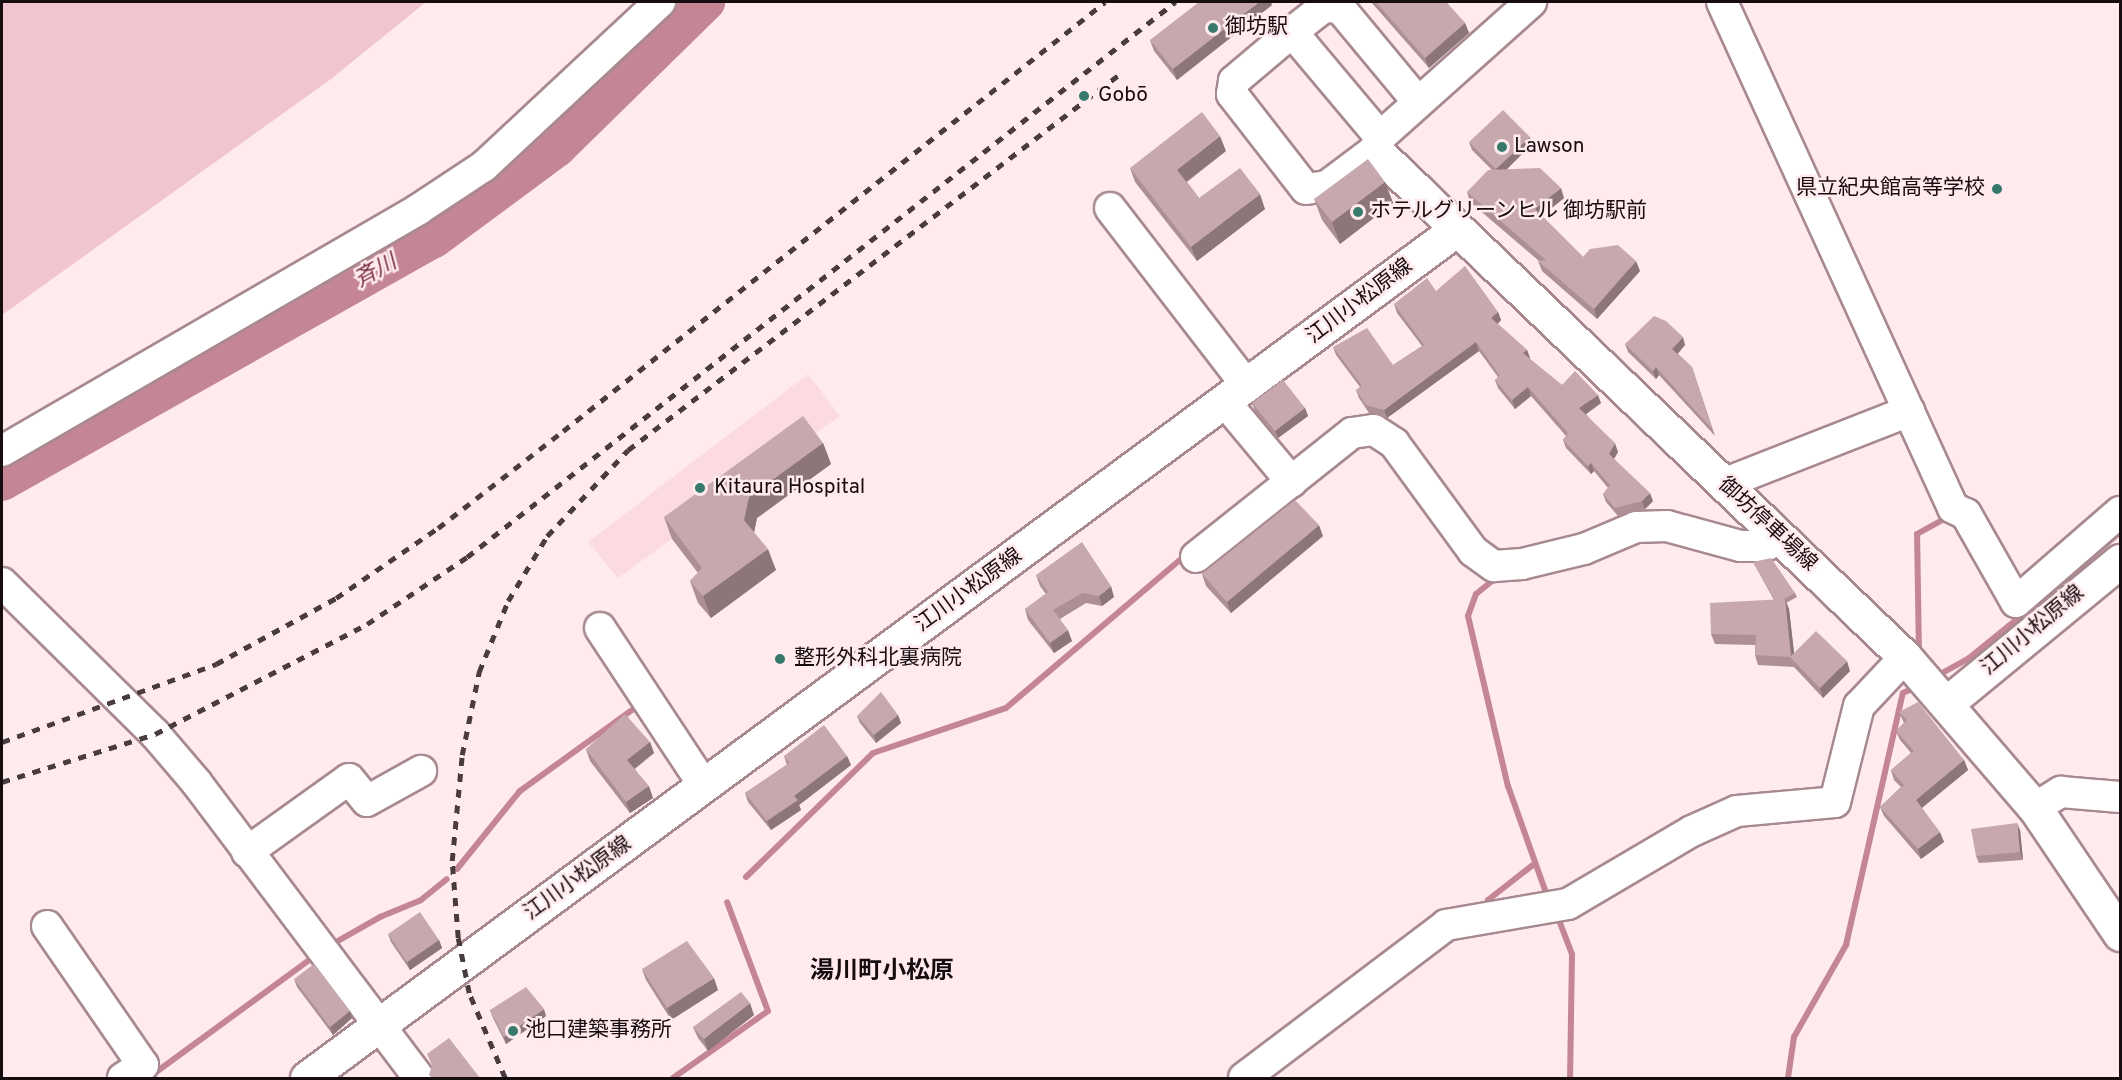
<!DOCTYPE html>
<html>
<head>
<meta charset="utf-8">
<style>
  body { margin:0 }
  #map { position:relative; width:2122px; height:1080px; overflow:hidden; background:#ffeaee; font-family:Overpass,"Noto Sans JP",sans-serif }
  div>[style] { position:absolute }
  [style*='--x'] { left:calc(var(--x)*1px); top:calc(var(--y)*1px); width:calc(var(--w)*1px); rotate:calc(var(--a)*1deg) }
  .built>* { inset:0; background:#fcdae1 }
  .green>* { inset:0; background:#f1c5cf }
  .stream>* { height:6px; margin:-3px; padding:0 3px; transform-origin:3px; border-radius:3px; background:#c48694 }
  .river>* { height:38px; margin:-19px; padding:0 19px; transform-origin:19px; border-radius:19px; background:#c48694 }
  .roads { filter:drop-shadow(2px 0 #a88990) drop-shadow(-2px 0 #a88990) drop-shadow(0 2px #a88990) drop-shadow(0 -2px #a88990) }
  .minor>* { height:30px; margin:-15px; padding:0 15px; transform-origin:15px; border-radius:15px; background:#fff }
  .major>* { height:33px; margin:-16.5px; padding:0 16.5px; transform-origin:16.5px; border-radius:16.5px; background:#fff }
  .rail>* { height:4.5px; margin-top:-2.25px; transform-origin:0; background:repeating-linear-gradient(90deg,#493c3f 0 8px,transparent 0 16px) }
  .wall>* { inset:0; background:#ac9096 }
  .shaded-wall>* { inset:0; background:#8c767a }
  .building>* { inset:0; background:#c8a8af }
  .dots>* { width:16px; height:16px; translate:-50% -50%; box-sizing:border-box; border:3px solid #ffeaee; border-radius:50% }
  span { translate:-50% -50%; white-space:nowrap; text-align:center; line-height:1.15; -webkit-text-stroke:5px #ffeaee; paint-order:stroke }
  .poi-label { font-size:21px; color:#170c0f }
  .left { translate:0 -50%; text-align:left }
  .right { translate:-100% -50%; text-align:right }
  .street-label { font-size:21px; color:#170c0f }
  .water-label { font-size:22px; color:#7b2e46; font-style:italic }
  .quarter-label { font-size:24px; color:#170c0f; font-weight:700 }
  .frame { position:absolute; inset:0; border:3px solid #170c0f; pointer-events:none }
</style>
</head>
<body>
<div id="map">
  <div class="built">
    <div style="clip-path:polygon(808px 374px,840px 416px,618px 578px,588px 542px)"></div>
  </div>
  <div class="green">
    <div style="clip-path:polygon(2px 2px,426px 2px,331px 79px,2px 315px)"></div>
  </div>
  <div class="stream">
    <div style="--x:1497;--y:577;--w:27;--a:141"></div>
    <div style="--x:1476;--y:594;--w:23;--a:110"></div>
    <div style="--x:1468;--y:616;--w:175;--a:76.8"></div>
    <div style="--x:1508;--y:786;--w:114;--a:70.4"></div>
    <div style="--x:2059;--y:584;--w:80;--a:-40.4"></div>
    <div style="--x:1919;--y:656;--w:122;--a:-90.9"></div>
    <div style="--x:1917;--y:534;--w:39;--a:-29"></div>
    <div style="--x:1935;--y:677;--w:39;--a:-29"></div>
    <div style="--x:1969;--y:658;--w:73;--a:-38.9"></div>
    <div style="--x:457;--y:869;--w:100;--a:-51.1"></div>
    <div style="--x:520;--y:791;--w:138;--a:-35.9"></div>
    <div style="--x:746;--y:877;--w:177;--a:-44.3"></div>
    <div style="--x:873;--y:753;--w:140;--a:-18.7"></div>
    <div style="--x:1006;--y:708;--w:236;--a:-40.4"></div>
    <div style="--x:1487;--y:909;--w:9;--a:-84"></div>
    <div style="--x:1488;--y:900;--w:58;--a:-38"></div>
    <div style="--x:1557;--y:915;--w:42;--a:69"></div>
    <div style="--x:1572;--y:954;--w:124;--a:90.9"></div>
    <div style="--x:329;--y:946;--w:59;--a:-29.6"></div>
    <div style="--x:380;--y:917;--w:44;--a:-22.5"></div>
    <div style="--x:421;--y:900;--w:33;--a:-39"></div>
    <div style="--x:148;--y:1078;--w:200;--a:-36.2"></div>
    <div style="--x:673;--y:1078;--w:116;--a:-35.2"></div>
    <div style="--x:768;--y:1011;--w:116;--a:-110.6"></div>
    <div style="--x:1788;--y:1078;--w:41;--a:-81.7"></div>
    <div style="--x:1794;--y:1037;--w:106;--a:-60.5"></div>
    <div style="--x:1846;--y:945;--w:258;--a:-77.3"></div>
    <div style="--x:1903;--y:693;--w:17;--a:-25"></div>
  </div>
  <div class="river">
    <div style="--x:2;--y:482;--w:496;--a:-29.4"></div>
    <div style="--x:434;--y:239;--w:153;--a:-36.5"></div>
    <div style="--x:557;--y:148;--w:209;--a:-44.4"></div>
  </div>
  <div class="roads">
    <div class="minor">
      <div style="--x:1722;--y:2;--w:556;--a:65.46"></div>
      <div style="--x:1953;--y:508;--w:14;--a:25"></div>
      <div style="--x:1966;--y:514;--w:101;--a:60.4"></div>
      <div style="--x:2016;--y:602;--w:138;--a:-40.9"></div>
      <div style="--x:1292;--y:32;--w:137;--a:50"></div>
      <div style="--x:1418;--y:102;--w:122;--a:-129.7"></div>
      <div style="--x:1340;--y:8;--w:16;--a:-176"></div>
      <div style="--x:1324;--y:7;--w:41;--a:142"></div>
      <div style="--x:1292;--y:32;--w:76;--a:139.8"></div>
      <div style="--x:1234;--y:81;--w:13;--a:99"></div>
      <div style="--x:1232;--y:94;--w:120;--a:52.1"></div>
      <div style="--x:1306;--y:189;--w:21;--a:-8"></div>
      <div style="--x:1327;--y:186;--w:60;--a:-36.9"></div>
      <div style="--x:1375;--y:150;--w:14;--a:-69"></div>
      <div style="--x:1380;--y:137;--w:203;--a:-41.8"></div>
      <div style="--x:1110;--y:208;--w:225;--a:52.4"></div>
      <div style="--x:1225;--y:402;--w:104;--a:50.1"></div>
      <div style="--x:2;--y:451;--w:482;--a:-30.1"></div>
      <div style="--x:419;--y:209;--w:78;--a:-33.5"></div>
      <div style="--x:484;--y:166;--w:241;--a:-43"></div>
      <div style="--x:1723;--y:484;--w:200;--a:-21.4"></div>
      <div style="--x:1196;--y:557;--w:199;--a:-38.5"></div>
      <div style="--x:1352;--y:433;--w:22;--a:-8"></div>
      <div style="--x:1374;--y:430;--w:24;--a:33"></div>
      <div style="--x:1394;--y:443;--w:134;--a:53.8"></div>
      <div style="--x:1473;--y:551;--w:26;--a:36"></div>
      <div style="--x:1494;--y:566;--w:28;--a:-4"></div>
      <div style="--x:1522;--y:564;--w:64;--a:-13.6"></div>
      <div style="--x:1584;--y:549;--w:56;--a:-22.9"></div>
      <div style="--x:1636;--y:527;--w:31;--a:-2"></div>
      <div style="--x:1667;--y:526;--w:76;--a:15.3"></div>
      <div style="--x:1740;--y:546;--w:25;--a:0"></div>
      <div style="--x:1765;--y:546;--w:18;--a:-27"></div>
      <div style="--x:2;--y:583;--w:215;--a:44.6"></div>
      <div style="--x:155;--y:734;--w:63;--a:49.5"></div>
      <div style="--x:196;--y:782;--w:371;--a:53"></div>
      <div style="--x:600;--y:628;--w:189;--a:56.6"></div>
      <div style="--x:2035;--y:808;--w:31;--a:-32"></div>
      <div style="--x:2061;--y:792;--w:59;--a:4.8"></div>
      <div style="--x:247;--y:852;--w:125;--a:-35.6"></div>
      <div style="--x:349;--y:779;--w:28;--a:51"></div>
      <div style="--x:367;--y:801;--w:62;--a:-29.1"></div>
      <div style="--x:47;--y:926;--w:169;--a:55.4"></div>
      <div style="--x:143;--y:1065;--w:24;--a:147"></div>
      <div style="--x:1244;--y:1078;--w:253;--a:-37.1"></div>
      <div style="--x:1446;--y:925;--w:124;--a:-9.8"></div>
      <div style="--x:1568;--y:904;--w:144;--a:-30.5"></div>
      <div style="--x:1692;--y:831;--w:49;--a:-24"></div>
      <div style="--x:1737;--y:811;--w:98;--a:-5.2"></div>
      <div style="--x:1835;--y:802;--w:99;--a:-76"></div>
      <div style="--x:1859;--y:706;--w:67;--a:-46.8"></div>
    </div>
    <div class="major">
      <div style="--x:1375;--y:150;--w:733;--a:43.73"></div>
      <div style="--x:1905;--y:657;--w:199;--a:49.3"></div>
      <div style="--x:2035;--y:808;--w:152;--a:56"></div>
      <div style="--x:1947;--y:703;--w:224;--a:-39.4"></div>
      <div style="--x:307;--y:1078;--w:1429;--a:-36.44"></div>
    </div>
  </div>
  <div class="rail">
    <div style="--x:2;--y:742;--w:228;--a:-20"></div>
    <div style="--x:216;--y:664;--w:137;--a:-28.8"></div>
    <div style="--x:336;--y:598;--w:124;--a:-34.5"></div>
    <div style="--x:438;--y:528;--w:158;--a:-37.8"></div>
    <div style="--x:563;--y:431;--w:691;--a:-38.36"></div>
    <div style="--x:2;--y:782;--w:160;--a:-17.4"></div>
    <div style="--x:155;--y:734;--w:239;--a:-27.4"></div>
    <div style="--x:367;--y:624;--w:120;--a:-33.8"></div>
    <div style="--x:467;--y:557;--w:900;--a:-38.09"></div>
    <div style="--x:505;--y:1078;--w:92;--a:-113"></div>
    <div style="--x:469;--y:993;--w:56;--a:-101.3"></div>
    <div style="--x:458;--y:938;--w:77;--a:-94.5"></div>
    <div style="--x:452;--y:861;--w:106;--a:-84.6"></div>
    <div style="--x:462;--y:755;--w:85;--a:-78.4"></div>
    <div style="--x:479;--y:672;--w:77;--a:-67.8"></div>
    <div style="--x:508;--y:601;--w:76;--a:-59"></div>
    <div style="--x:547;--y:536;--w:118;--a:-46.7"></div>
    <div style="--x:628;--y:450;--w:619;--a:-37.39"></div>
  </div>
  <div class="wall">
    <div style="clip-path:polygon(1371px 2px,1446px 2px,1465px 23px,1469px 33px,1429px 68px)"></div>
    <div style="clip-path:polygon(1272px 5px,1177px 80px,1154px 51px,1150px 40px)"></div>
    <div style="clip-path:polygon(1469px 142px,1532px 144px,1507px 169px,1564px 198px,1542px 216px,1583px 257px,1640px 271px,1597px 319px,1542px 271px,1538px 261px,1539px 261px,1470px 202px,1467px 192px,1492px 170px,1472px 150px)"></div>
    <div style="clip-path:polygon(1226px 151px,1187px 182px,1199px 198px,1265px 209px,1197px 261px,1135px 182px,1130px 168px)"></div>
    <div style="clip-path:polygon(1385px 182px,1393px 203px,1340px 244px,1322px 220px,1314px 199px)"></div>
    <div style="clip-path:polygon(1436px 291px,1498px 312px,1501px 320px,1498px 324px,1527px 350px,1530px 358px,1529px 359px,1562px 385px,1601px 403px,1586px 414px,1618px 452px,1614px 459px,1653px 501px,1645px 509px,1618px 516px,1606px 502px,1603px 494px,1608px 488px,1594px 471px,1591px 474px,1566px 448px,1563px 440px,1566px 436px,1531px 396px,1515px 409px,1498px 388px,1495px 380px,1498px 377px,1479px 351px,1387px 418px,1369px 413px,1359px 398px,1356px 390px,1360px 387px,1336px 355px,1333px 347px,1393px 365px,1422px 346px,1397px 313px,1394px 304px)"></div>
    <div style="clip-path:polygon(1625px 344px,1685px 345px,1678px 354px,1692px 367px,1715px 436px,1659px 375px,1656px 379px,1628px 352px)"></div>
    <div style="clip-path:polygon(1252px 403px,1305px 408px,1308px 416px,1278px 438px,1255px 411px)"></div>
    <div style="clip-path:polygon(823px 443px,831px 464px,757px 518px,754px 532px,776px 570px,711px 618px,698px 603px,690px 581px,698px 573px,672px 539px,664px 517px)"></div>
    <div style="clip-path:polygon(1323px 536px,1231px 613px,1206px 586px,1202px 574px)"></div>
    <div style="clip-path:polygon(1753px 562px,1795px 593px,1797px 597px,1786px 603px,1789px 609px,1794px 653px,1850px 671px,1823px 698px,1794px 667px,1758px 665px,1755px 655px,1755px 645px,1715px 644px,1711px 634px,1774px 600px)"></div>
    <div style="clip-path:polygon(1036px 575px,1114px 597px,1102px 606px,1086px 603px,1060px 619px,1072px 641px,1054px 653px,1028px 620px,1025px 609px,1046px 594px,1040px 586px)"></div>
    <div style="clip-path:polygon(1899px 712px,1964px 760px,1968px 770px,1922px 808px,1944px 842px,1921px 859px,1884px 816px,1880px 807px,1901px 787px,1894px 780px,1891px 770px,1911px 753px,1900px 740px,1896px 731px,1904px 723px)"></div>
    <div style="clip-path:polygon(898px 715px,901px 723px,876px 743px,860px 723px,857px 716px)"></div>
    <div style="clip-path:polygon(650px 742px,654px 753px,635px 769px,653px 798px,630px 813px,590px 761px,586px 749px)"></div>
    <div style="clip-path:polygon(784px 756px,847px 756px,851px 765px,799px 805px,801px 810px,771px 830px,748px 802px,745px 793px,787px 765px)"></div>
    <div style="clip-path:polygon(2020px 830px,2023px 860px,1979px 863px,1976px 856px)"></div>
    <div style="clip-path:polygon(388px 934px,439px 940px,442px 948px,410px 970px,391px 942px)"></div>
    <div style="clip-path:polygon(642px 969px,718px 990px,671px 1020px,646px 980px)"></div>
    <div style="clip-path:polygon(294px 979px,350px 1011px,352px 1018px,333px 1035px,297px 987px)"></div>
    <div style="clip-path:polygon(490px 1010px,546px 1016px,506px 1044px,493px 1018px)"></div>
    <div style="clip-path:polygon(754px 1015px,708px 1051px,698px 1038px,693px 1027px)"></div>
  </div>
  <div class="shaded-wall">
    <div style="clip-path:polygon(1259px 2px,1271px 2px,1272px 5px,1177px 80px,1173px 69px)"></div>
    <div style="clip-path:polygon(1465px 23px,1469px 33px,1429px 68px,1425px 58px)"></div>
    <div style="clip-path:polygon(1220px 136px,1226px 151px,1183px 184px,1177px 170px)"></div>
    <div style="clip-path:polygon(1530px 137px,1532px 144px,1499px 177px,1496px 169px)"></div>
    <div style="clip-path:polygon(1385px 182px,1393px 203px,1340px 244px,1332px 222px)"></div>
    <div style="clip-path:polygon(1561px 188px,1564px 198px,1538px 219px,1535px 209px)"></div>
    <div style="clip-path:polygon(1260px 194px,1265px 209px,1197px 261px,1191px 247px)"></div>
    <div style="clip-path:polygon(1636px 261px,1640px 271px,1597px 319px,1594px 309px)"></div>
    <div style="clip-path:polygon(1498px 312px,1501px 320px,1494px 327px,1491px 318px)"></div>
    <div style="clip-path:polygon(1683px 337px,1685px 345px,1675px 356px,1672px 349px)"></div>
    <div style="clip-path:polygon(1476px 342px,1479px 351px,1387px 418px,1384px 410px)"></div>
    <div style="clip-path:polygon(1527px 350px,1530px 358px,1526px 362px,1523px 353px)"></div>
    <div style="clip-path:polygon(1656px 367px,1659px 375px,1656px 379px,1653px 371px)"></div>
    <div style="clip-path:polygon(1528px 387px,1531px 396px,1515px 409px,1512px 400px)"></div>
    <div style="clip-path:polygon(1598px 395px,1601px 403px,1582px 417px,1579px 408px)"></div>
    <div style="clip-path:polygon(1305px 408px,1308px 416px,1278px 438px,1275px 431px)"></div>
    <div style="clip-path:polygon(823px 443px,831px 464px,757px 518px,752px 542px,744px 520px,749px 497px)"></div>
    <div style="clip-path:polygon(1615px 443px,1618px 452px,1612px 462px,1609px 454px)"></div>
    <div style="clip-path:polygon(1591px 463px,1594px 471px,1591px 474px,1588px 466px)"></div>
    <div style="clip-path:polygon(1650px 493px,1653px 501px,1645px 509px,1642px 501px)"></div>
    <div style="clip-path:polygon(1319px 525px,1323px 536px,1231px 613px,1227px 602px)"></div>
    <div style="clip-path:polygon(768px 549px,776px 570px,711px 618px,703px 596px)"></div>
    <div style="clip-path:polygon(1111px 586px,1114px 597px,1102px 606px,1099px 596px)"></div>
    <div style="clip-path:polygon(1785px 599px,1789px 609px,1795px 661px,1791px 656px)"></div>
    <div style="clip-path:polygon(1068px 630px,1072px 641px,1054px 653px,1050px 643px)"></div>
    <div style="clip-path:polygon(1847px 661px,1850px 671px,1823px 698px,1820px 688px)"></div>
    <div style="clip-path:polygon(898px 715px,901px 723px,876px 743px,874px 735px)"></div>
    <div style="clip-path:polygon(650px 742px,654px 753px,631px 771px,627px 760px)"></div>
    <div style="clip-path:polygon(847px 756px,851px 765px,799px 805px,801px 810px,771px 830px,767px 821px,794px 796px)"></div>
    <div style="clip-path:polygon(1964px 760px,1968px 770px,1919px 810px,1916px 800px)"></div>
    <div style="clip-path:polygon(649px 786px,653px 798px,630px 813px,626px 802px)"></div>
    <div style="clip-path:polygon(2017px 823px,2020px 830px,2023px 860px,2020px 852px)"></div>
    <div style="clip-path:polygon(1940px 832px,1944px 842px,1921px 859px,1918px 849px)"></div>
    <div style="clip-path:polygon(439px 940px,442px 948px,410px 970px,407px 962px)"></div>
    <div style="clip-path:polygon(714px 978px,718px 990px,671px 1020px,667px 1008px)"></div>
    <div style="clip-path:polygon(750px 1003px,754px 1015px,708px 1051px,704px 1039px)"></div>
    <div style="clip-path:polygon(544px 1009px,546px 1016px,506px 1044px,504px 1037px)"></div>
    <div style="clip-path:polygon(350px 1011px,352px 1018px,333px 1035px,330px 1027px)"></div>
  </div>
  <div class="building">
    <div style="clip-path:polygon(1199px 2px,1259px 2px,1173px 69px,1150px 40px)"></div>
    <div style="clip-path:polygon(1376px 2px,1446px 2px,1465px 23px,1425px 58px)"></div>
    <div style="clip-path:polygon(1503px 110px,1530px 137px,1496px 169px,1469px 142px)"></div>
    <div style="clip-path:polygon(1202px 112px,1220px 136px,1177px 170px,1199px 198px,1240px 168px,1260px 194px,1191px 247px,1130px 168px)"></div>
    <div style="clip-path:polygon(1368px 159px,1385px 182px,1332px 222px,1314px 199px)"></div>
    <div style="clip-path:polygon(1540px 168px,1561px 188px,1535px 209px,1583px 257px,1590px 249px,1618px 245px,1636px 261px,1594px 309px,1538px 261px,1546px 260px,1467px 192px,1488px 170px)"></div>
    <div style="clip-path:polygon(1465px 266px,1498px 312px,1491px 318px,1527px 350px,1523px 353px,1562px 385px,1575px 371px,1598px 395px,1579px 408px,1615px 443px,1609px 454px,1650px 493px,1642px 501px,1615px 508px,1603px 494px,1610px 485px,1591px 463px,1588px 466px,1563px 440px,1568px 433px,1528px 387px,1512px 400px,1495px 380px,1500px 376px,1476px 342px,1384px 410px,1366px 405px,1356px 390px,1362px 386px,1333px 347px,1367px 328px,1393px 365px,1424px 345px,1394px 304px,1427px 278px,1436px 291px)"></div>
    <div style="clip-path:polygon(1654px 316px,1666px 321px,1683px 337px,1672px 349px,1692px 367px,1712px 429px,1656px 367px,1653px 371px,1625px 344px)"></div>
    <div style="clip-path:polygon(1283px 380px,1305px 408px,1275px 431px,1252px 403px)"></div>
    <div style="clip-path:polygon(803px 416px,823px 443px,749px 497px,744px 520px,768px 549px,703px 596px,690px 581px,702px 568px,664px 517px)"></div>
    <div style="clip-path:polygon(1295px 500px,1319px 525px,1227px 602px,1202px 574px)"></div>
    <div style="clip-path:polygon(1082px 542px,1111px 586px,1099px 596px,1082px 593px,1053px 610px,1068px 630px,1050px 643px,1025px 609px,1048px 592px,1036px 575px)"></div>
    <div style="clip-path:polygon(1771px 558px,1795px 593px,1784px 599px,1775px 600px,1753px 562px)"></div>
    <div style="clip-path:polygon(1785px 599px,1791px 656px,1816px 631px,1847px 661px,1820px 688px,1790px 657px,1755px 655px,1756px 635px,1711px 634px,1710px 603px)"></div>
    <div style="clip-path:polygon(881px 692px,898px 715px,874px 735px,857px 716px)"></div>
    <div style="clip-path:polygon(1918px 702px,1964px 760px,1916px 800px,1940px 832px,1918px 849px,1880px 807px,1904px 785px,1891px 770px,1914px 751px,1896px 731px,1907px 720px,1899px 712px)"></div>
    <div style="clip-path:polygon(625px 714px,650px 742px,627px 760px,649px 786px,626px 802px,586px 749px)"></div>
    <div style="clip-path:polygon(824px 725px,847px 756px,794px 796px,798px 800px,767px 821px,745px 793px,789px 763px,784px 756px)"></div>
    <div style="clip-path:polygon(2017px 823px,2020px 852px,1976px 856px,1971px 829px)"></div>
    <div style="clip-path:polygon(420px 912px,439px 940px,407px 962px,388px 934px)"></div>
    <div style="clip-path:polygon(687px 941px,714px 978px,667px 1008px,642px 969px)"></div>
    <div style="clip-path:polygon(314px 964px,350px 1011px,330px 1027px,294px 979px)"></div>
    <div style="clip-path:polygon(526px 987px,544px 1009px,504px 1037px,490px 1010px)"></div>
    <div style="clip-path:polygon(741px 992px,750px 1003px,704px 1039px,693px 1027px)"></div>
    <div style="clip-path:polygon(449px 1038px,480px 1078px,432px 1078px,429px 1075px,432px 1065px,427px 1054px)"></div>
  </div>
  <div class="dots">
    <div style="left:1213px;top:28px;background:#37796b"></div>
    <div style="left:1084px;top:96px;background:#37796b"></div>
    <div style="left:1502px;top:147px;background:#37796b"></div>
    <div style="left:1997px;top:189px;background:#37796b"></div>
    <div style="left:1358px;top:212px;background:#37796b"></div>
    <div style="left:700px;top:488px;background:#37796b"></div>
    <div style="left:780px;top:659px;background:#37796b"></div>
    <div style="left:513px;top:1031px;background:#37796b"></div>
  </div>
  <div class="poi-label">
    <span class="left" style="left:1225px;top:28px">御坊駅</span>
    <span class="left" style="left:1098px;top:96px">Gobō</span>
    <span class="left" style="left:1514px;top:147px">Lawson</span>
    <span class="right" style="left:1985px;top:189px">県立紀央館高等学校</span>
    <span class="left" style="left:1370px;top:212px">ホテルグリーンヒル 御坊駅前</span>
    <span class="left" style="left:714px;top:488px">Kitaura Hospital</span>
    <span class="left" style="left:794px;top:659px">整形外科北裏病院</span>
    <span class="left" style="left:525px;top:1031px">池口建築事務所</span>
  </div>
  <div class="street-label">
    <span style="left:1360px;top:302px;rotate:-37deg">江川小松原線</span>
    <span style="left:1767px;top:525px;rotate:43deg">御坊停車場線</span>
    <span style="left:969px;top:591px;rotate:-36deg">江川小松原線</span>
    <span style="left:2033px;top:631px;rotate:-40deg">江川小松原線</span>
    <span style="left:578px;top:879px;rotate:-36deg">江川小松原線</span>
  </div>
  <div class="water-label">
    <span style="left:376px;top:272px;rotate:-29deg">斉川</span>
  </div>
  <div class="quarter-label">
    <span style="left:882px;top:973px">湯川町小松原</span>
  </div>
  <div class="frame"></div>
</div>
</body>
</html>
